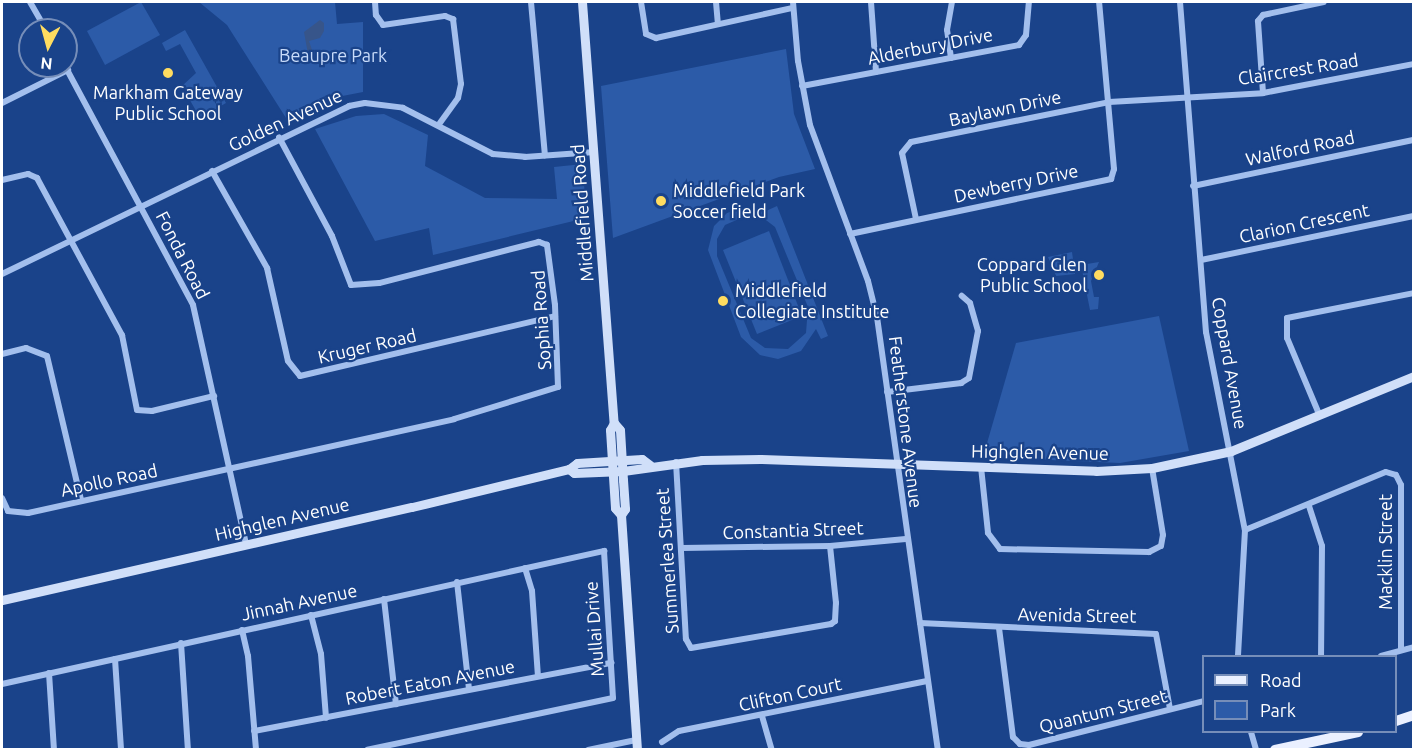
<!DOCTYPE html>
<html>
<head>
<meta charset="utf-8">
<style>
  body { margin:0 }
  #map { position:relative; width:1415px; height:751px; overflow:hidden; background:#1a438a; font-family:Ubuntu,sans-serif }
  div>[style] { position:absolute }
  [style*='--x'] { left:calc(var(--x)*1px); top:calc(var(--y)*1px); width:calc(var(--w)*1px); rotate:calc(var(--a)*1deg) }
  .green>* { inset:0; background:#2c5ba8 }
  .water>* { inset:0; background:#37558a }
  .street>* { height:6px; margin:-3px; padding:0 3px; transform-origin:3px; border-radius:3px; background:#a3bfed }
  .secondary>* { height:9px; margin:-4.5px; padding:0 4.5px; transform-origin:4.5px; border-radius:4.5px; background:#d0dff9 }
  .primary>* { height:10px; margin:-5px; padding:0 5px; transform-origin:5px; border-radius:5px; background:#eaf0ff }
  .dots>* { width:16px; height:16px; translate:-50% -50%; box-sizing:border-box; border:3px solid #1a438a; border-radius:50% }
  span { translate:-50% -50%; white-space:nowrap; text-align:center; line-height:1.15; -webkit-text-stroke:4.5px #1a438a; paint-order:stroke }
  .street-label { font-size:18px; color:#fff }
  .park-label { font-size:18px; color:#c9dcfa }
  .poi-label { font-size:18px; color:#fff }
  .left { translate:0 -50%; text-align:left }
  .right { translate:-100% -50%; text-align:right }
  .frame { position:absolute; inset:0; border:3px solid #fff; pointer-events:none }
  .legend { position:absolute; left:1202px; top:655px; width:195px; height:78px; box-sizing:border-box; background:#1a438a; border:2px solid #768eb9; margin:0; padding:8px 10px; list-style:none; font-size:18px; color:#fff }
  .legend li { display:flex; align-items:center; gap:12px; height:30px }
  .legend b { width:30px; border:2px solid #768eb9 }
  .north { position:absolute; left:18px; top:18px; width:60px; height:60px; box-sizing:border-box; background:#1a438a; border:2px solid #768eb9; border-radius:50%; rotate:186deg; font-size:16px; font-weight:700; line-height:24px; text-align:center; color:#fff }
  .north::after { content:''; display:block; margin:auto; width:21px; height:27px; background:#ffdc60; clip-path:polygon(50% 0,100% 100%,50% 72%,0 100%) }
</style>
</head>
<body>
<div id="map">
  <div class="green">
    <div style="clip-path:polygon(141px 2px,160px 35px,105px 65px,87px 31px)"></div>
    <div style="clip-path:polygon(199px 2px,335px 2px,337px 24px,363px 22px,363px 92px,332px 98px,286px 118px,227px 25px)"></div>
    <div style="clip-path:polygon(185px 30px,226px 103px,200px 118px,182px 86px,196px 73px,180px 44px,166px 51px,162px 43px)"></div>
    <div style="clip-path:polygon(786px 49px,794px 114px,815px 169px,779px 177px,613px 238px,601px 86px)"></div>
    <div style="clip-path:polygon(384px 114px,428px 135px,425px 166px,485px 198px,557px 199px,554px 167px,583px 164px,586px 218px,433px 255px,429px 228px,375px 241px,315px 129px,356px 116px)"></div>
    <div style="clip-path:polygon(evenodd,777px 206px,828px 336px,821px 339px,816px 329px,801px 351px,778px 359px,760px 355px,741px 337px,708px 250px,714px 226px,727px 213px,745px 207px,766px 211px,777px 206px,748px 215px,762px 217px,775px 227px,808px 307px,806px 333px,788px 349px,765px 348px,751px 338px,717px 256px,717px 239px,725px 225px,748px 215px)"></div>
    <div style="clip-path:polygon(769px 231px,802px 316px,757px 334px,723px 250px)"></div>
    <div style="clip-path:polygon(1072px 252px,1075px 274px,1056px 276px,1048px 257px)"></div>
    <div style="clip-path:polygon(1099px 262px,1091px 281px,1094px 297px,1099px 297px,1098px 309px,1090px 310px,1081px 265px)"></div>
    <div style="clip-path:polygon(1159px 316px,1189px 451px,1120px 463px,983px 457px,1016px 343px)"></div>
  </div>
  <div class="water">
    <div style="clip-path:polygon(320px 20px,324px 23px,324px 31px,320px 38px,309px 41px,313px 53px,308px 54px,304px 32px)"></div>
  </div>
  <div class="street">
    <div style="--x:30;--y:2;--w:32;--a:60"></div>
    <div style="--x:375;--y:2;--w:13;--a:86"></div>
    <div style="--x:376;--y:15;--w:12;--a:55"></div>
    <div style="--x:383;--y:25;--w:63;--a:-8.3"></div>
    <div style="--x:445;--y:16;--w:9;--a:21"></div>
    <div style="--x:453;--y:19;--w:65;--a:83"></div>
    <div style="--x:461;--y:84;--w:14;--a:102"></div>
    <div style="--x:458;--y:98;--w:32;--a:126"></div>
    <div style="--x:531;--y:2;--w:154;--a:84.8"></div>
    <div style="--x:641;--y:2;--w:32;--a:81"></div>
    <div style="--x:646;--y:34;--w:11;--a:22"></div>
    <div style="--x:656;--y:38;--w:140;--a:-12.4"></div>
    <div style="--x:716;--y:2;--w:21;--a:85"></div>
    <div style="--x:793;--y:2;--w:59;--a:85.2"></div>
    <div style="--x:798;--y:61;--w:65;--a:79.4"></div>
    <div style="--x:810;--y:125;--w:166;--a:69.6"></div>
    <div style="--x:868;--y:281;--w:37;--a:76"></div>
    <div style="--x:877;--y:317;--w:437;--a:82"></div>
    <div style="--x:871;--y:2;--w:70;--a:85.9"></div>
    <div style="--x:1180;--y:2;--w:331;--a:85.5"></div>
    <div style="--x:1206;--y:332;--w:202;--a:78.9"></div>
    <div style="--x:1245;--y:530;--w:126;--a:93.2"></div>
    <div style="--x:951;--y:58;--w:28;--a:-98"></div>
    <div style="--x:947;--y:30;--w:28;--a:-80"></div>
    <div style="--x:65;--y:66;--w:271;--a:61.8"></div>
    <div style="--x:193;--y:305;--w:245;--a:77.5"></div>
    <div style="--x:802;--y:86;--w:221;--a:-10.7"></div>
    <div style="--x:1019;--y:45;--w:12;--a:-55"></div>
    <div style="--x:1026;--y:35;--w:33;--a:-85"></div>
    <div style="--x:1263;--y:93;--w:72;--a:-94"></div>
    <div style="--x:1258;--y:21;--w:8;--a:-50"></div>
    <div style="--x:1263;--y:15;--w:62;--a:-12"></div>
    <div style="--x:2;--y:103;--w:74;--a:-26.6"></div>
    <div style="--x:212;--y:171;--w:112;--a:60.4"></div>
    <div style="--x:267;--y:268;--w:95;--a:77.3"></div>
    <div style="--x:288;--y:361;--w:19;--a:51"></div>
    <div style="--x:300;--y:376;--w:262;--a:-13.2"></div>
    <div style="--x:2;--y:180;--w:27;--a:-13"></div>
    <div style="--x:28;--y:174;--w:10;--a:24"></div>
    <div style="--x:37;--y:178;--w:179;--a:61.6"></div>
    <div style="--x:122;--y:335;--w:76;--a:78.7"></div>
    <div style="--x:137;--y:410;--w:15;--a:4"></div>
    <div style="--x:152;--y:411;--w:64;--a:-13.6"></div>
    <div style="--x:1193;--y:186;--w:226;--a:-11.8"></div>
    <div style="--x:916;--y:219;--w:67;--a:-102"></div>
    <div style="--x:902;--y:153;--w:14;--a:-51"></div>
    <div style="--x:911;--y:142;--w:202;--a:-11.4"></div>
    <div style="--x:1109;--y:102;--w:154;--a:-3.3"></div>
    <div style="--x:1263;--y:93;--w:154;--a:-10.9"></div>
    <div style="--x:850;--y:234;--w:267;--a:-11.9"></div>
    <div style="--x:1111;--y:179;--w:10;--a:-73"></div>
    <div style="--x:1114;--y:169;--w:168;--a:-95.1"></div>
    <div style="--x:1201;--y:260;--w:217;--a:-11.7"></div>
    <div style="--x:2;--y:274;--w:386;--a:-25.8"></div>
    <div style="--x:349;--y:106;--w:16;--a:-11"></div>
    <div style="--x:365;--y:103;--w:38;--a:7"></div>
    <div style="--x:403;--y:108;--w:101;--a:27.1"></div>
    <div style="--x:493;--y:154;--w:32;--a:5"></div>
    <div style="--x:525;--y:157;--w:70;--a:-4.1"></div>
    <div style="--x:2;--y:354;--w:25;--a:-14"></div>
    <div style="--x:26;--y:348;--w:22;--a:21"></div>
    <div style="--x:47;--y:356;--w:148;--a:76.7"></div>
    <div style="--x:887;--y:392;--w:75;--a:-6.9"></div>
    <div style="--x:961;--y:383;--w:9;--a:-32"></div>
    <div style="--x:969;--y:378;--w:48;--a:-79.2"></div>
    <div style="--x:978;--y:331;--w:29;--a:-106"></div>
    <div style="--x:970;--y:303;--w:11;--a:-139"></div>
    <div style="--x:1319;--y:414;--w:82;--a:-112.8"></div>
    <div style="--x:1287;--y:338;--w:20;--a:-90"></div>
    <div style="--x:1287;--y:318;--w:129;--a:-11.1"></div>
    <div style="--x:676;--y:462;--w:177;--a:86.8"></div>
    <div style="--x:686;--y:639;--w:10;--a:61"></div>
    <div style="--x:691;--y:648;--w:142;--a:-9.7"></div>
    <div style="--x:831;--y:624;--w:5;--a:-37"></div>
    <div style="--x:835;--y:621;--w:18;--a:-87"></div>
    <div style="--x:836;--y:603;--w:57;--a:-96"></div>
    <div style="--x:981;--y:467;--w:66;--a:83.9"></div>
    <div style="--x:988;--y:533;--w:20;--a:53"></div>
    <div style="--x:1000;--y:549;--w:149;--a:1.2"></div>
    <div style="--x:1149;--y:552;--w:13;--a:-27"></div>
    <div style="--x:1161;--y:546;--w:11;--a:-80"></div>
    <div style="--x:1163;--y:535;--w:68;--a:-99.3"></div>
    <div style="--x:2;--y:498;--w:14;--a:65"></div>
    <div style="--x:8;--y:511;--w:20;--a:6"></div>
    <div style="--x:28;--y:513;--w:436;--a:-12.4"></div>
    <div style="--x:454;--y:419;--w:109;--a:-17.1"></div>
    <div style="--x:558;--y:387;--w:82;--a:-92.1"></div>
    <div style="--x:555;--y:305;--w:61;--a:-97.6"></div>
    <div style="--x:547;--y:245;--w:9;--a:-159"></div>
    <div style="--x:539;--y:242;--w:165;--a:165.6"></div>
    <div style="--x:379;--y:283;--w:28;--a:176"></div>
    <div style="--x:351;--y:285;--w:53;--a:-111.2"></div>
    <div style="--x:332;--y:236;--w:112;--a:-118.2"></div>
    <div style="--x:1309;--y:506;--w:42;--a:72"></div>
    <div style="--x:1322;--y:546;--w:110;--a:90.5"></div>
    <div style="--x:1245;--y:530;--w:152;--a:-22.4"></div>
    <div style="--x:1386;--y:472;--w:10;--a:17"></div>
    <div style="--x:1396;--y:475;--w:11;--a:63"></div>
    <div style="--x:1401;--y:485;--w:165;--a:90"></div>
    <div style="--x:682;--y:548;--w:148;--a:-0.8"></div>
    <div style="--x:830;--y:546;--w:76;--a:-5.3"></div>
    <div style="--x:525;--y:568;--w:24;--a:73"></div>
    <div style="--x:532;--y:591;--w:85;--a:86"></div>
    <div style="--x:457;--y:582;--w:108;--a:83.6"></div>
    <div style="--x:384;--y:599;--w:106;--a:83.5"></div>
    <div style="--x:311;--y:615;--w:40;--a:75.6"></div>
    <div style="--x:321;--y:654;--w:64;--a:85.5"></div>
    <div style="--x:920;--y:623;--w:236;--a:2.7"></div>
    <div style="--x:1156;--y:634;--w:76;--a:79.4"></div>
    <div style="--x:999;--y:628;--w:110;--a:82.7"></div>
    <div style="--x:1013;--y:737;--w:10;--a:45"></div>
    <div style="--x:1020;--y:744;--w:9;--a:6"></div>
    <div style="--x:1029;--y:745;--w:180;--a:-14.1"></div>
    <div style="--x:242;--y:630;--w:27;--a:77"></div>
    <div style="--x:248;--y:656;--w:94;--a:85.1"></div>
    <div style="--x:181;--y:643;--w:107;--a:86.3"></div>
    <div style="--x:1381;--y:656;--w:34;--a:-15"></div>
    <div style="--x:115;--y:659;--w:91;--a:86.2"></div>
    <div style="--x:49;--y:673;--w:77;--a:86.3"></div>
    <div style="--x:2;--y:684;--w:617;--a:-12.46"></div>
    <div style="--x:604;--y:551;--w:147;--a:86.5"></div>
    <div style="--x:613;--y:698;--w:251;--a:168.1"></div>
    <div style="--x:762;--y:716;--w:35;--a:74"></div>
    <div style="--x:254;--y:731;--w:364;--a:-10.8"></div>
    <div style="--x:1251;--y:732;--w:19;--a:74"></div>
    <div style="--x:662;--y:742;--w:20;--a:-33"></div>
    <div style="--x:679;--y:731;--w:253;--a:-11.4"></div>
    <div style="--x:588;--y:750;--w:49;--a:-11.8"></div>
  </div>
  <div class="secondary">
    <div style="--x:582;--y:2;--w:422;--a:85.7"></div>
    <div style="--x:614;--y:423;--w:8;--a:120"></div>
    <div style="--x:610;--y:430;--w:78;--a:86.3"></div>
    <div style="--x:615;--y:508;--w:9;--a:49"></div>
    <div style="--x:614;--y:423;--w:9;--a:49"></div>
    <div style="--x:620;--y:430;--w:50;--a:86.6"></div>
    <div style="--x:623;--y:480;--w:29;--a:86"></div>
    <div style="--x:625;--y:509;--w:7;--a:124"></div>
    <div style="--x:621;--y:515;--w:236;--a:86.1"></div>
    <div style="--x:569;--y:469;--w:6;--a:39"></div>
    <div style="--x:574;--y:473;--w:49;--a:-2.3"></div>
    <div style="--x:623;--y:471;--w:80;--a:-7.9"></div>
    <div style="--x:702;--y:460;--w:58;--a:-1"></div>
    <div style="--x:760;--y:459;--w:336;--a:2"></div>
    <div style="--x:1096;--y:471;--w:56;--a:-3.1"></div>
    <div style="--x:1152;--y:468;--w:81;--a:-12.1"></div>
    <div style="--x:1231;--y:451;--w:198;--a:-22.3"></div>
    <div style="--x:2;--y:600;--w:420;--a:-12.8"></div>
    <div style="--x:412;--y:507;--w:162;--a:-13.6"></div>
    <div style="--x:569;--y:469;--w:10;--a:-37"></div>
    <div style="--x:577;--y:463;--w:65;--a:-3.5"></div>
    <div style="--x:642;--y:459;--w:10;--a:37"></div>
  </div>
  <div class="primary">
    <div style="--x:1396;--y:721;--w:19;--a:-18"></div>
    <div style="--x:1275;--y:750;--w:85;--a:-12.2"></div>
  </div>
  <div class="dots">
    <div style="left:168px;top:73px;background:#ffdc60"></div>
    <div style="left:661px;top:201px;background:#ffdc60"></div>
    <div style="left:1099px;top:275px;background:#ffdc60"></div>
    <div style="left:723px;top:301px;background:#ffdc60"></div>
  </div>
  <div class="street-label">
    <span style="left:930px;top:46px;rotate:-11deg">Alderbury Drive</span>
    <span style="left:1298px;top:69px;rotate:-9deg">Claircrest Road</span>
    <span style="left:1005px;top:108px;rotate:-12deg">Baylawn Drive</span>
    <span style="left:285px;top:120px;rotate:-25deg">Golden Avenue</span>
    <span style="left:1300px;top:148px;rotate:-12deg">Walford Road</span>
    <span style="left:1016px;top:183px;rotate:-12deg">Dewberry Drive</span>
    <span style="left:582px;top:213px;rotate:-94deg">Middlefield Road</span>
    <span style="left:1304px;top:223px;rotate:-12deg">Clarion Crescent</span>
    <span style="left:183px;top:255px;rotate:63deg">Fonda Road</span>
    <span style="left:541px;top:320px;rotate:-94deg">Sophia Road</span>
    <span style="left:367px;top:346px;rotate:-13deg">Kruger Road</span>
    <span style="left:1230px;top:363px;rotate:80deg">Coppard Avenue</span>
    <span style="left:906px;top:422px;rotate:83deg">Featherstone Avenue</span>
    <span style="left:1040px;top:452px;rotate:1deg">Highglen Avenue</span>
    <span style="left:109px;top:480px;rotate:-12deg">Apollo Road</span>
    <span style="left:282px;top:519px;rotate:-13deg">Highglen Avenue</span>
    <span style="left:793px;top:530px;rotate:-2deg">Constantia Street</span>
    <span style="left:1385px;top:552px;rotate:-90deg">Macklin Street</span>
    <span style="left:667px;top:561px;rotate:-94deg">Summerlea Street</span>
    <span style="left:299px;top:602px;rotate:-12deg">Jinnah Avenue</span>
    <span style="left:1077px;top:615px;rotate:1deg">Avenida Street</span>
    <span style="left:594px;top:629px;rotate:-94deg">Mullai Drive</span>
    <span style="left:430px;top:682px;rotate:-11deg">Robert Eaton Avenue</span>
    <span style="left:790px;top:694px;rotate:-12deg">Clifton Court</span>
    <span style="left:1103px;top:711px;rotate:-14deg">Quantum Street</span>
  </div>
  <div class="park-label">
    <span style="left:333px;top:55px">Beaupre Park</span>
  </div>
  <div class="poi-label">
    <span style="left:168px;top:103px">Markham Gateway<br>Public School</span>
    <span class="left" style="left:673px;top:201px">Middlefield Park<br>Soccer field</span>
    <span class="right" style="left:1087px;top:275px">Coppard Glen<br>Public School</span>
    <span class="left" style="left:735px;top:301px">Middlefield<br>Collegiate Institute</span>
  </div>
  <div class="frame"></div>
  <ul class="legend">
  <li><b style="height:8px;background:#eaf0ff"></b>Road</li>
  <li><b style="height:16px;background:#2c5ba8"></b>Park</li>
  </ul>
  <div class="north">N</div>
</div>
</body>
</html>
